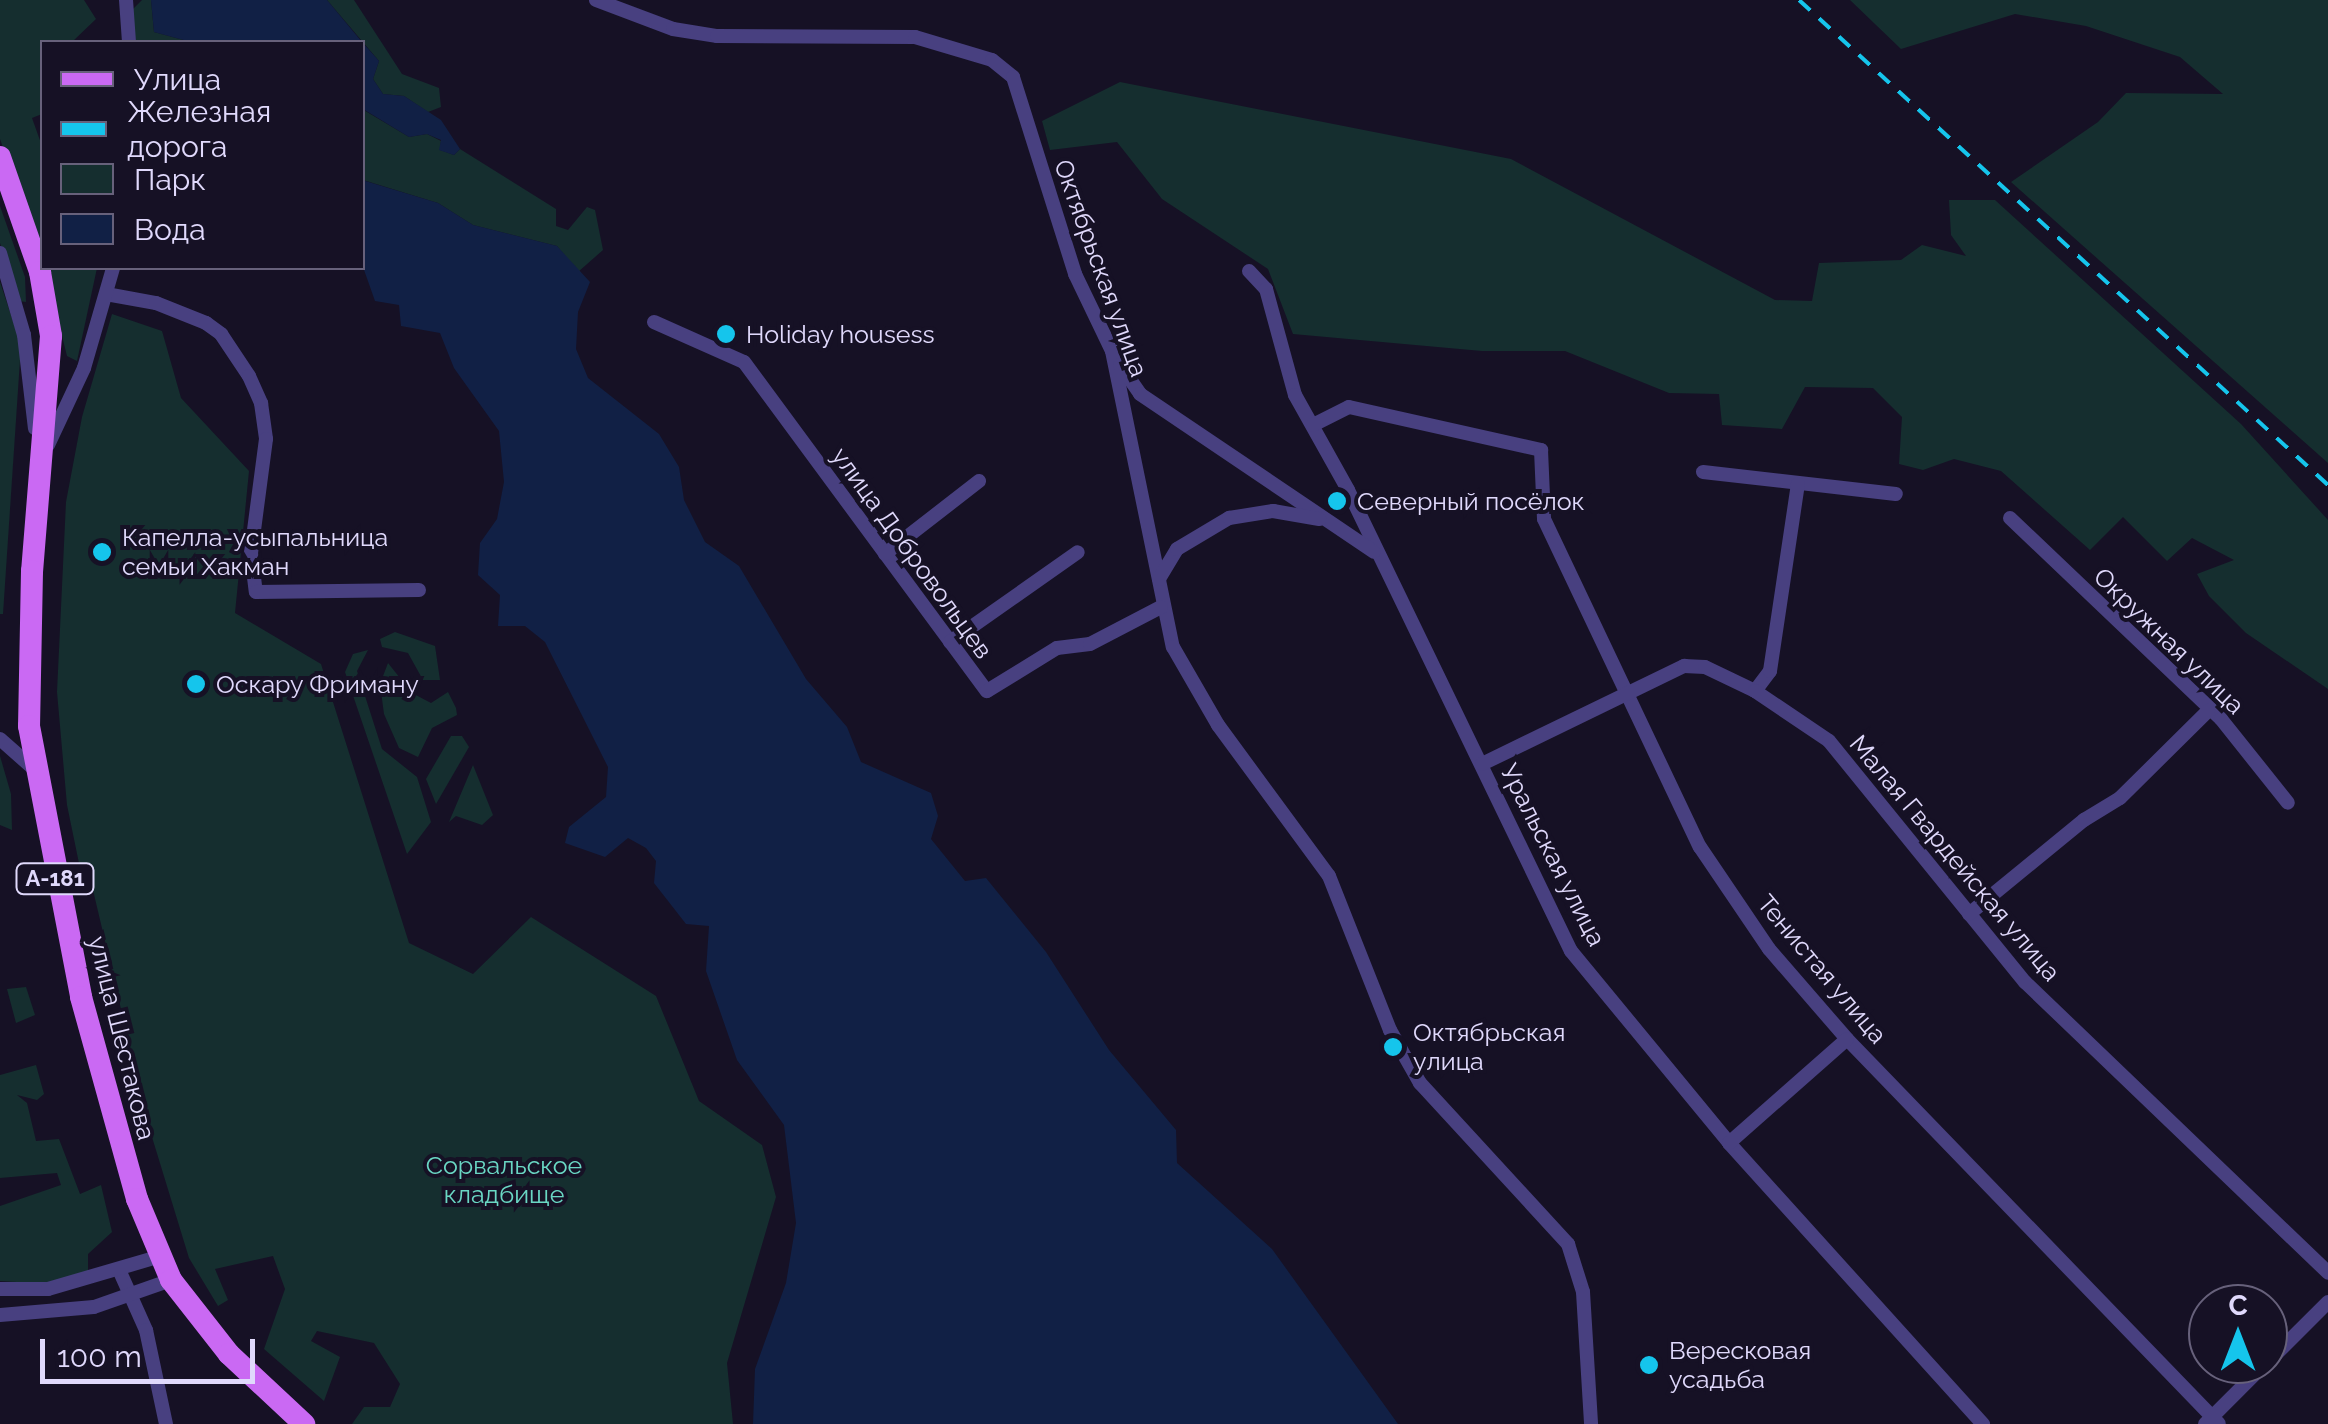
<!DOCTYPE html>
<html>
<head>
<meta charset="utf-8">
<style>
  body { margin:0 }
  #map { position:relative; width:2328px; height:1424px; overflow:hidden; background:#161125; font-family:Raleway,sans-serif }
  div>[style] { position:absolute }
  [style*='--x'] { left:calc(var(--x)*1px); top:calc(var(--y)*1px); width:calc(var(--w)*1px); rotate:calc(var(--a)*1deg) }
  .green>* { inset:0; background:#152e2f }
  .water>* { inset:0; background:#112045 }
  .street>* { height:14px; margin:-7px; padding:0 7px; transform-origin:7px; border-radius:7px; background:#484080 }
  .primary>* { height:22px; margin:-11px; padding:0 11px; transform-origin:11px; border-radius:11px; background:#ca69f3 }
  .rail>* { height:4px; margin-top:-2px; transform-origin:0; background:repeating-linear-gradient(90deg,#15c5ec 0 15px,transparent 0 27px) }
  .dots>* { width:28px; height:28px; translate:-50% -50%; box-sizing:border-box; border:5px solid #161125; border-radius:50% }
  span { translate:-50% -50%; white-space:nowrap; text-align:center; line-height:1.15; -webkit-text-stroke:8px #161125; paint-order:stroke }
  .shield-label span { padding:2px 8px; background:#161125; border:2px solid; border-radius:8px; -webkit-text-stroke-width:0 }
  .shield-label { font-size:22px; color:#e0d9fc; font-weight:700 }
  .street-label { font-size:25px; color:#e0d9fc }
  .poi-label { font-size:25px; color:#e0d9fc }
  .left { translate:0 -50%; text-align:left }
  .park-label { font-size:25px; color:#6ad7c4 }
  .legend { position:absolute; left:40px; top:40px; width:325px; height:230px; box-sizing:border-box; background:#161125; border:2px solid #67617b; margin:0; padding:12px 18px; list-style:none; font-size:30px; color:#e0d9fc }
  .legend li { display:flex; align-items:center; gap:20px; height:50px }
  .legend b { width:50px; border:2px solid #67617b }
  .north { position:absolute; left:2188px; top:1284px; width:100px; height:100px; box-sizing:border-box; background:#161125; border:2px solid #67617b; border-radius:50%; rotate:0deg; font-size:28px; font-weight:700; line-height:40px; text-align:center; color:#e0d9fc }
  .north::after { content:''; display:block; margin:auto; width:35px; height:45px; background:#15c5ec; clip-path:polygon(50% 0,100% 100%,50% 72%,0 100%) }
  .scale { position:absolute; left:40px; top:1339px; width:215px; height:45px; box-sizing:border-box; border:5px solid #e0d9fc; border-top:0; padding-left:12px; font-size:30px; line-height:35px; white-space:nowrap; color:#e0d9fc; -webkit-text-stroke:8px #161125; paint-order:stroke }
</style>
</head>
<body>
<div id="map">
  <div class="green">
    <div style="clip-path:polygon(0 0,84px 0,96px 19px,72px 42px,42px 42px,42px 114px,32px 118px,42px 146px,42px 257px,0 139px)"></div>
    <div style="clip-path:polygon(142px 0,151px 0,154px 32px,191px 42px,136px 42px,130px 12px)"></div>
    <div style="clip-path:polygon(327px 0,354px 0,402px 74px,439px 88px,441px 107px,428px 112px,404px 96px,383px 94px,373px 79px,379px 61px)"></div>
    <div style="clip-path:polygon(1850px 0,2328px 0,2328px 463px,2011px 182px,2098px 122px,2126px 93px,2223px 94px,2180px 57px,2086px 26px,2015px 14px,1901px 49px)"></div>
    <div style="clip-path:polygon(1120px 82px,1511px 159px,1775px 300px,1812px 301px,1819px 263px,1901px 260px,1922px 245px,1966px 256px,1951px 235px,1949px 200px,1995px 200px,2241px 424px,2328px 520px,2328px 689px,2246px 633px,2209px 596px,2197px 574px,2234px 560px,2192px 538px,2167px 561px,2123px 517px,2090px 550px,2001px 471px,1954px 459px,1923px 470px,1899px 464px,1902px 417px,1873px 388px,1805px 387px,1782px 429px,1722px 425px,1719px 394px,1669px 393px,1565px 351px,1482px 351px,1293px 334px,1268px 269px,1162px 199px,1117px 142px,1050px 150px,1042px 121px)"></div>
    <div style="clip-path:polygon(362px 109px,409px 137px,427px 134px,441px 141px,440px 150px,454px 155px,460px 149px,556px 209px,556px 226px,568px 230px,587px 207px,595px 210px,603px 250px,578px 272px,557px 246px,473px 225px,438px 203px,363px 180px)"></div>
    <div style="clip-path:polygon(0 206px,25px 277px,26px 302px,19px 301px,0 243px)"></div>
    <div style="clip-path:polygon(45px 268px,97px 268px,77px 361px,67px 356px)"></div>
    <div style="clip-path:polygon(0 282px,21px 345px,3px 614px,0 614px)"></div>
    <div style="clip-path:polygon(112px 314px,162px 331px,181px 398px,249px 471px,235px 613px,321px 664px,409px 943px,473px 974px,531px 917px,656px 996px,699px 1101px,762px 1145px,776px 1197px,727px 1363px,733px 1424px,352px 1424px,364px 1407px,390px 1407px,400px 1384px,374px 1343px,317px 1331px,311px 1341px,340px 1357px,324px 1401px,264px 1349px,285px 1289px,273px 1256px,215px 1269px,228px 1300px,218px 1306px,189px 1258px,148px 1124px,93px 890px,87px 872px,81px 873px,67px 805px,57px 692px,66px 502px,82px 417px)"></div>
    <div style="clip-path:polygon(395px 632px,435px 646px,440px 680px,423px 680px,408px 653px,382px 647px,380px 639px)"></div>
    <div style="clip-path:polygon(368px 650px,357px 671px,382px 749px,417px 777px,431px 822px,407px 854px,345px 672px,353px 654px)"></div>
    <div style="clip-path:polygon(388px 663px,412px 693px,431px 703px,448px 692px,456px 708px,457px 715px,432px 728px,418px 757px,399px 748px,384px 714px,380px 684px)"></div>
    <div style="clip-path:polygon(451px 736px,462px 736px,469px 747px,436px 804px,426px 779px)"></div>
    <div style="clip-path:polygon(0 756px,11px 794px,12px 830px,0 825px)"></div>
    <div style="clip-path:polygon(473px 765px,493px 815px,482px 825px,456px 816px,449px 822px)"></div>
    <div style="clip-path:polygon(26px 987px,35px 1015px,16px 1023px,7px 989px)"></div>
    <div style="clip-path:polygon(36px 1065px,44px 1094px,37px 1100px,17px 1095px,27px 1103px,36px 1141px,59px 1139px,80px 1194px,101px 1185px,112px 1232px,88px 1254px,88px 1273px,49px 1284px,0 1281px,0 1206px,61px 1185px,57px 1173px,0 1178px,0 1075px)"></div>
  </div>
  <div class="water">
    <div style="clip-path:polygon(151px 0,327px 0,362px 42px,191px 42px,154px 32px)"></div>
    <div style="clip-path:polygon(363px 43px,379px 61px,373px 79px,383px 94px,404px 96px,441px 120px,460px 149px,454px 155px,439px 150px,441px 140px,427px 134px,409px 137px,363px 109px)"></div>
    <div style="clip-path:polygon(362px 180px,438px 203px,473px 225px,557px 246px,590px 282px,578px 312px,576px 349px,588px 378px,659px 434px,679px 467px,684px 500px,705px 542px,739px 566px,806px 679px,847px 727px,861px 762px,931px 793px,938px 816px,931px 839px,965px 881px,986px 878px,1046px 952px,1109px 1050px,1176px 1130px,1177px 1163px,1272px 1249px,1398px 1424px,753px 1424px,755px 1369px,786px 1283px,796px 1223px,784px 1125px,737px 1060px,706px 971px,709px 926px,686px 924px,654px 883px,656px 861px,646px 848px,628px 838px,605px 857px,565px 843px,569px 827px,606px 797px,608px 767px,545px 642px,525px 626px,498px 626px,500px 595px,478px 575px,480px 543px,497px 519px,504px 482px,499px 431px,454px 368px,440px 333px,401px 326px,399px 305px,375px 301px,363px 267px)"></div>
  </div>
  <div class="street">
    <div style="--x:126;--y:0;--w:42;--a:85.9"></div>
    <div style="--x:596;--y:0;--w:82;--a:20.6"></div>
    <div style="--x:673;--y:29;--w:45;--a:9"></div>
    <div style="--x:717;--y:36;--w:198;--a:0.3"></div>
    <div style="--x:915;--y:37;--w:80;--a:16.6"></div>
    <div style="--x:992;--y:60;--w:27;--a:39"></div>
    <div style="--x:1013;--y:77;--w:207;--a:72.5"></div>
    <div style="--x:1075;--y:274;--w:85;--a:64.3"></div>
    <div style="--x:1112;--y:351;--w:302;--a:78.4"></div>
    <div style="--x:1173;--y:647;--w:90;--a:60"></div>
    <div style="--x:1218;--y:725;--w:187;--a:53.7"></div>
    <div style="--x:1329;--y:876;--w:166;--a:68.4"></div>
    <div style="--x:1390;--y:1030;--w:61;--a:60.5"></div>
    <div style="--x:1420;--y:1083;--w:219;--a:47.4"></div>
    <div style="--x:1568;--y:1244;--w:50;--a:72.6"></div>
    <div style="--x:1583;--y:1292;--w:132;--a:86.5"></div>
    <div style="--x:0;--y:253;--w:85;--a:73.7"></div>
    <div style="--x:24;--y:335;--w:94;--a:83.3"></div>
    <div style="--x:1249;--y:271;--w:25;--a:47"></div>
    <div style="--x:1266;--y:289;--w:110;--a:74.7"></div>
    <div style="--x:1295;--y:395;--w:109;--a:60.8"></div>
    <div style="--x:1348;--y:490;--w:512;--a:64.19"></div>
    <div style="--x:1571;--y:951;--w:249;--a:50.5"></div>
    <div style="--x:1729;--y:1143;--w:379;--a:47.9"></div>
    <div style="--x:106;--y:294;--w:51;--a:10.2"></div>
    <div style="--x:156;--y:303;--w:54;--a:21.8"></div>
    <div style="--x:206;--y:323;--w:19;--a:36"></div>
    <div style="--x:221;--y:334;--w:50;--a:56.3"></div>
    <div style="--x:249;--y:376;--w:30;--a:66"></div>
    <div style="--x:261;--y:403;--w:36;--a:82"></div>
    <div style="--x:266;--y:439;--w:115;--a:97.5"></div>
    <div style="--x:251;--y:553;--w:39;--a:83"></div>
    <div style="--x:256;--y:592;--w:163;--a:-0.7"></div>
    <div style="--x:654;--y:322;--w:98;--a:24"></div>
    <div style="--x:744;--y:362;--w:409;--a:53.6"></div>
    <div style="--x:987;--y:691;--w:82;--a:-31.6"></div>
    <div style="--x:1057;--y:648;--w:33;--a:-7"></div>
    <div style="--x:1090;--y:644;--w:80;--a:-27.5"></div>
    <div style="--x:1120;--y:365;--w:35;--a:55"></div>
    <div style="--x:1140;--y:394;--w:282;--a:34"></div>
    <div style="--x:1313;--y:425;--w:40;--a:-26.6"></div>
    <div style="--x:1349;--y:407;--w:197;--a:12.6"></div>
    <div style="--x:1541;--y:450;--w:69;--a:87.5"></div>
    <div style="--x:1544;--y:519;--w:363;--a:64.6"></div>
    <div style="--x:1700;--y:847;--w:123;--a:55.9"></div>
    <div style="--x:1769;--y:949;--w:119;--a:49.1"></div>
    <div style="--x:1847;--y:1039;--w:535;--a:45.98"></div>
    <div style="--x:48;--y:445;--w:85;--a:-64.9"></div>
    <div style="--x:84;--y:368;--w:104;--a:-73.8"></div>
    <div style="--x:1703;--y:472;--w:194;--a:6.5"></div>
    <div style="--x:2010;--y:518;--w:291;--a:43.6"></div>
    <div style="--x:2221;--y:719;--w:107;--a:51.4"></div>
    <div style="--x:885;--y:554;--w:119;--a:-37.8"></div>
    <div style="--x:1159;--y:579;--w:35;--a:-59"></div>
    <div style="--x:1177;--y:549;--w:61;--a:-30.8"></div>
    <div style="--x:1229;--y:518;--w:45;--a:-9"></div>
    <div style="--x:1273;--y:511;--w:47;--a:9.9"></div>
    <div style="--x:950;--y:642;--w:156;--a:-35.1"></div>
    <div style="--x:1755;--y:691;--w:25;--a:-53"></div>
    <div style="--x:1770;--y:671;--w:189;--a:-81.5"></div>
    <div style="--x:0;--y:739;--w:45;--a:41.4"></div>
    <div style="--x:1482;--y:764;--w:225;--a:-25.9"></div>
    <div style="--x:1684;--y:666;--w:21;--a:3"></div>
    <div style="--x:1705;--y:667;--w:55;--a:25.6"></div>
    <div style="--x:1755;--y:691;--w:89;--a:34"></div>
    <div style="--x:1829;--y:741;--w:311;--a:50.9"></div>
    <div style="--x:2025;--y:982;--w:420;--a:43.8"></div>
    <div style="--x:1969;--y:914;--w:149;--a:-39.3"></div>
    <div style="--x:2084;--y:820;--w:42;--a:-31.4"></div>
    <div style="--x:2120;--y:798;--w:124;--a:-44.7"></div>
    <div style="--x:1729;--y:1143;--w:157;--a:-41.4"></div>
    <div style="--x:120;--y:1272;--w:64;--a:65.9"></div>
    <div style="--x:146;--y:1330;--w:96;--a:78"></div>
    <div style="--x:0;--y:1289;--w:48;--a:0"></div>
    <div style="--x:48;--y:1289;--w:118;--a:-16.3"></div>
    <div style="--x:0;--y:1315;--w:94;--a:-4.9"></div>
    <div style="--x:94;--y:1307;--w:82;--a:-19.3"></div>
    <div style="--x:2268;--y:1362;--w:85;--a:-45"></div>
    <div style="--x:2205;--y:1424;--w:85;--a:-45"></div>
  </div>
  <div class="primary">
    <div style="--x:0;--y:157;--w:122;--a:70.8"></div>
    <div style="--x:40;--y:272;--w:65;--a:80.2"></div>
    <div style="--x:51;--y:336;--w:236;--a:94.6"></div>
    <div style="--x:32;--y:571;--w:155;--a:91.1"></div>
    <div style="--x:29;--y:726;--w:276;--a:79.1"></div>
    <div style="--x:81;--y:997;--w:210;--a:74.5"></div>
    <div style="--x:137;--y:1199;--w:88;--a:67.2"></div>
    <div style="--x:171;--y:1280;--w:94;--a:51.9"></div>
    <div style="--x:229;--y:1354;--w:103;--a:43"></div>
  </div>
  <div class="rail">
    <div style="--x:1799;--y:0;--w:718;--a:42.52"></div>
  </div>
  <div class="dots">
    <div style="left:726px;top:334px;background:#15c5ec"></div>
    <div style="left:1337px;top:501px;background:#15c5ec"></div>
    <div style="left:102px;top:552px;background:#15c5ec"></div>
    <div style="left:196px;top:684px;background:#15c5ec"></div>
    <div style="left:1393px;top:1047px;background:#15c5ec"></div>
    <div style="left:1649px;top:1365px;background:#15c5ec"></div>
  </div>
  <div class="shield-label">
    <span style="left:55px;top:879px">А-181</span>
  </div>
  <div class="street-label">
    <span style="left:1101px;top:268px;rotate:70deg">Октябрьская улица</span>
    <span style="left:912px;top:553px;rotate:54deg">улица Добровольцев</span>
    <span style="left:2169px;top:641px;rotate:44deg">Окружная улица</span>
    <span style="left:1553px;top:855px;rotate:63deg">Уральская улица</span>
    <span style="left:1955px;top:858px;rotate:50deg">Малая Гвардейская улица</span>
    <span style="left:1822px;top:969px;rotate:50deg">Тенистая улица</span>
    <span style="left:122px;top:1038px;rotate:76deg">улица Шестакова</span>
  </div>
  <div class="poi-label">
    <span class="left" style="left:746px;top:334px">Holiday housess</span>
    <span class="left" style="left:1357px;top:501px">Северный посёлок</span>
    <span class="left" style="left:122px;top:552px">Капелла-усыпальница<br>семьи Хакман</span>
    <span class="left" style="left:216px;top:684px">Оскару Фриману</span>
    <span class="left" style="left:1413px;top:1047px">Октябрьская<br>улица</span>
    <span class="left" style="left:1669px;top:1365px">Вересковая<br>усадьба</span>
  </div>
  <div class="park-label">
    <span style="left:504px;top:1180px">Сорвальское<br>кладбище</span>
  </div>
  <ul class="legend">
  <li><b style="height:12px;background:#ca69f3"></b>Улица</li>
  <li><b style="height:12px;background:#15c5ec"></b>Железная дорога</li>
  <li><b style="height:28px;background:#152e2f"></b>Парк</li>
  <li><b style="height:28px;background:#112045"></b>Вода</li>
  </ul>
  <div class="north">С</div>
  <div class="scale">100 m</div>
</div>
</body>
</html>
